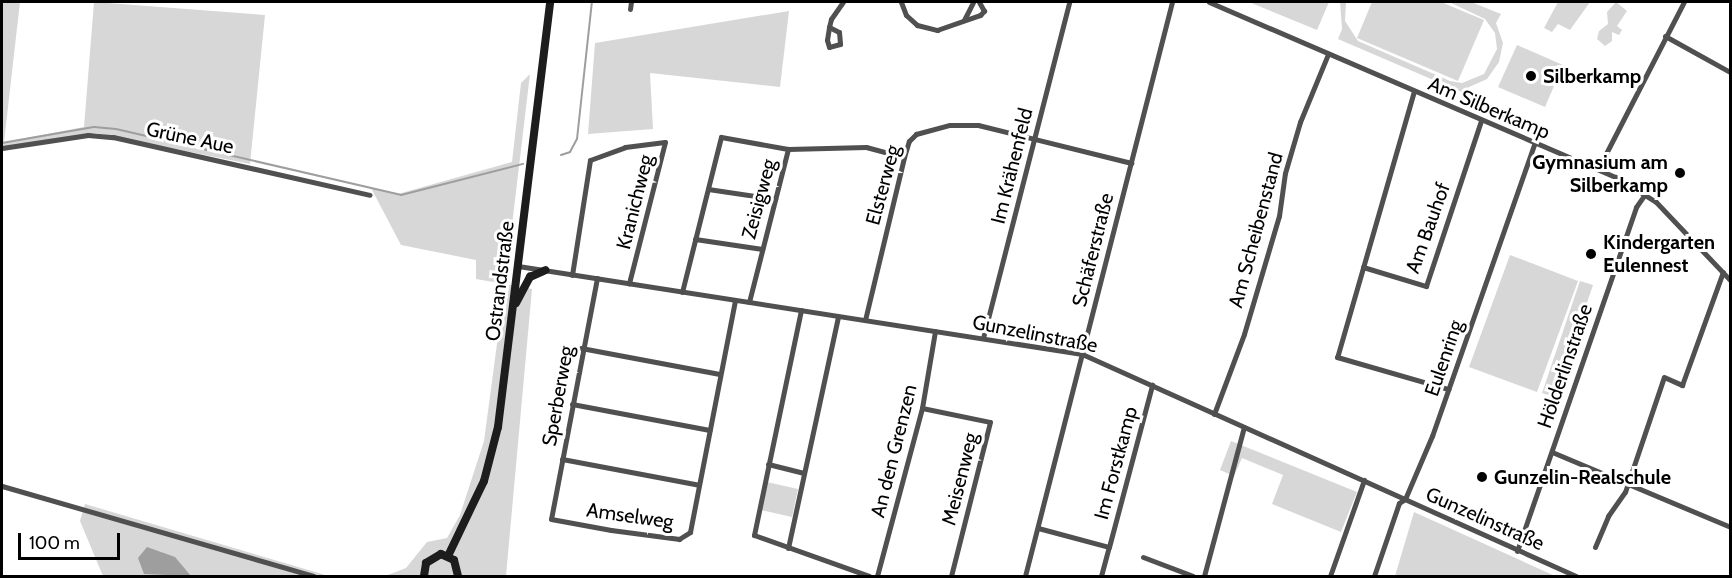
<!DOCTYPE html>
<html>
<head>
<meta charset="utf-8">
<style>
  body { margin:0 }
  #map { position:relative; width:1732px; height:578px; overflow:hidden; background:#fff; font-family:Cabin,sans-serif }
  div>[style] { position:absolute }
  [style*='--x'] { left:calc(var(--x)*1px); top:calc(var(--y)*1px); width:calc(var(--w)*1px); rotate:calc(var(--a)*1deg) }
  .green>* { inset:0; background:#d7d7d7 }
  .water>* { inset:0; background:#9e9e9e }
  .stream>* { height:2px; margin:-1px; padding:0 1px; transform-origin:1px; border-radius:1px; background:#9e9e9e }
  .street>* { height:5px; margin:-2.5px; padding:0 2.5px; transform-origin:2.5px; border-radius:2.5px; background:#505050 }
  .secondary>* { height:8px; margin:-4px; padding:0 4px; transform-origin:4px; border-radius:4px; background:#1d1d1d }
  .dots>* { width:16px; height:16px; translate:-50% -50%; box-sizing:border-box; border:3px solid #fff; border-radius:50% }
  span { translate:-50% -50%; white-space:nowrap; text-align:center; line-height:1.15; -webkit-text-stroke:6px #fff; paint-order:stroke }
  .poi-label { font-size:20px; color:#000; font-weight:700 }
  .left { translate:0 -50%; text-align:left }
  .right { translate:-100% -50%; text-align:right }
  .street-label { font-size:20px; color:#000 }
  .frame { position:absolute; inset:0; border:3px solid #000; pointer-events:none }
  .scale { position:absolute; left:18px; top:533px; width:102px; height:27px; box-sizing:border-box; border:3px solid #000; border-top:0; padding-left:8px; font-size:18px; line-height:21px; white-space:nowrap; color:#000; -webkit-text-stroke:4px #fff; paint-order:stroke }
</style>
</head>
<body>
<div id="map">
  <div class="green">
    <div style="clip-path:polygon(2px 2px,20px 2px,4px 142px,84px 127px,94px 2px,265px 15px,250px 164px,96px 133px,2px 148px)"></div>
    <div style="clip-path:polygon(1249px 2px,1329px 2px,1317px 30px)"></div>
    <div style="clip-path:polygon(1340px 2px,1346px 2px,1345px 21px,1358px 41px,1450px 81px,1462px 83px,1484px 74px,1497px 49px,1495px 33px,1485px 19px,1449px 2px,1471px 2px,1501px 14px,1496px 23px,1503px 43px,1499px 62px,1487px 79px,1469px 87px,1466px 94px,1338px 39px,1342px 29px)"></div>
    <div style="clip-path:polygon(1372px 2px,1441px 2px,1484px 20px,1458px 81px,1357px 38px)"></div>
    <div style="clip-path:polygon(1558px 2px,1590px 2px,1570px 30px,1558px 24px,1552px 32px,1544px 28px)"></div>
    <div style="clip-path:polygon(1616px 2px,1627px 11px,1617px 26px,1622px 30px,1619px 35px,1612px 32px,1612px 41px,1605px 46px,1597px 39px,1599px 31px,1608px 24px,1607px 12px)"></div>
    <div style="clip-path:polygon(789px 11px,780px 87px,650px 73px,653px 129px,588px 134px,595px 43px)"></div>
    <div style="clip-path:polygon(1517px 45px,1563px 65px,1545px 107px,1498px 87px)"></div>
    <div style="clip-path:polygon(530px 74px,505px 284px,532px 289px,506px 576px,385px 576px,406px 568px,427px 542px,447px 538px,460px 515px,484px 441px,505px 284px,476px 279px,476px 260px,401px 245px,371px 188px,398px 194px,512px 162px,521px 83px)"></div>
    <div style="clip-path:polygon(1510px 255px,1578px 281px,1537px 392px,1469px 367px)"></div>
    <div style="clip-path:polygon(1580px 281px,1593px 285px,1555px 397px,1542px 393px)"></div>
    <div style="clip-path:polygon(1231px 441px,1357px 492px,1341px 532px,1272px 504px,1283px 475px,1242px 458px,1234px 476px,1220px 470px)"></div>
    <div style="clip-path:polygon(767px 482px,798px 489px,792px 517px,761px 510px)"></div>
    <div style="clip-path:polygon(85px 504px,322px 574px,326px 576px,103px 576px,80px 521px)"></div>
    <div style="clip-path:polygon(1414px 512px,1555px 576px,1395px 576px)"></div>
  </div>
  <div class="water">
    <div style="clip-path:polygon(147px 547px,175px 557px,191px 576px,144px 574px,138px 558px)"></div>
  </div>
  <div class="stream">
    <div style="--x:2;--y:143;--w:93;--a:-9.9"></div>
    <div style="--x:94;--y:127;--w:22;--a:5"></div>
    <div style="--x:116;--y:129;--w:293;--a:13"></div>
    <div style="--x:401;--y:195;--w:126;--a:-14.3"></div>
    <div style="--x:561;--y:155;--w:9;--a:-18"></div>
    <div style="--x:570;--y:152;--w:15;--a:-62"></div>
    <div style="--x:577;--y:139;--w:138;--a:-83.8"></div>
  </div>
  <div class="street">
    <div style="--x:901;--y:2;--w:14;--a:69"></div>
    <div style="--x:906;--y:15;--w:15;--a:42"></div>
    <div style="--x:917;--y:25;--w:21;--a:14"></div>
    <div style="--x:937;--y:30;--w:46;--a:-19.2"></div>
    <div style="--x:980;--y:15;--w:6;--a:-45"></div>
    <div style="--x:984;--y:11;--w:10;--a:-119"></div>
    <div style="--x:1209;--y:2;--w:443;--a:23.3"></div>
    <div style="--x:1616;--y:177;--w:47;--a:32"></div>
    <div style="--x:1656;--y:202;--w:108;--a:46.5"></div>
    <div style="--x:630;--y:9;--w:7;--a:-82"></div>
    <div style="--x:964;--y:20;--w:20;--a:-63"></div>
    <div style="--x:829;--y:27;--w:11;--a:27"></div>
    <div style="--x:839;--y:32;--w:12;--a:85"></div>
    <div style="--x:840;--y:44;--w:11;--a:165"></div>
    <div style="--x:829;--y:47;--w:7;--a:-106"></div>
    <div style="--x:827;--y:40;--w:13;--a:-81"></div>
    <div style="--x:829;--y:27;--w:8;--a:-76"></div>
    <div style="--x:831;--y:19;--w:21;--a:-55"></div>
    <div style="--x:1665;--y:36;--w:74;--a:29"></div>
    <div style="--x:1414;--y:91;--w:277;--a:106.1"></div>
    <div style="--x:1337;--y:357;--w:116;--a:16.1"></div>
    <div style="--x:2;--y:148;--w:87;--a:-8.6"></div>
    <div style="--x:88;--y:135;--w:25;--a:5"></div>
    <div style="--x:113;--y:137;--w:263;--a:12.7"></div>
    <div style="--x:1598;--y:169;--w:188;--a:-62.8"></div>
    <div style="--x:708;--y:189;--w:68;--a:8.5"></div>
    <div style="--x:695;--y:239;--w:68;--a:8.5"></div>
    <div style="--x:518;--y:266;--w:571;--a:8.87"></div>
    <div style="--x:1082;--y:354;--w:542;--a:24.2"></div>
    <div style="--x:1363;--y:267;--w:66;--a:16.8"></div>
    <div style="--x:1426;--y:286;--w:174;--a:-71.6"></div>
    <div style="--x:572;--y:275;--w:116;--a:-81.1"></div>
    <div style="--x:590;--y:160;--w:37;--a:-20"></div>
    <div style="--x:625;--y:147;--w:40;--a:-7.1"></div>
    <div style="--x:665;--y:142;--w:146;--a:104.3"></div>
    <div style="--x:597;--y:278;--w:245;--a:100.8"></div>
    <div style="--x:551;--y:519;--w:61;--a:10.4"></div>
    <div style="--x:611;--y:530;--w:69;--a:7.5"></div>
    <div style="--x:679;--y:539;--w:13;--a:-32"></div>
    <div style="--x:690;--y:532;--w:236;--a:-79"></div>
    <div style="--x:682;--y:292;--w:160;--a:-75.9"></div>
    <div style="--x:721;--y:137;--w:68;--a:10.2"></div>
    <div style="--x:749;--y:302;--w:158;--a:-75.7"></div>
    <div style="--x:788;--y:149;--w:78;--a:-1.5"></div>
    <div style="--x:866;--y:147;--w:39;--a:15"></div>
    <div style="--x:801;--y:310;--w:230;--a:101.8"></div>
    <div style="--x:754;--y:535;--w:122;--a:19.6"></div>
    <div style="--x:865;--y:320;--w:168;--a:-76.5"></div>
    <div style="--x:904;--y:157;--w:17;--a:-73"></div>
    <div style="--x:909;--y:141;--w:10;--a:-45"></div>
    <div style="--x:916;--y:134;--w:35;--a:-15"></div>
    <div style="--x:950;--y:125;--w:28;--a:0"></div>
    <div style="--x:978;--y:125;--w:158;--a:13.9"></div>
    <div style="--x:983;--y:338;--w:347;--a:-75.6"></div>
    <div style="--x:581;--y:348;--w:141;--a:10.6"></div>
    <div style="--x:572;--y:404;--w:140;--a:10.7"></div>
    <div style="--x:922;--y:408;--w:69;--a:11.6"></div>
    <div style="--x:990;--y:422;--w:159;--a:104.2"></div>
    <div style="--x:1214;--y:414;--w:85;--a:-69.4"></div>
    <div style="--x:1244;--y:334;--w:123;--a:-73.5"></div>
    <div style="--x:1279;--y:216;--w:43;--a:-82.1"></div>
    <div style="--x:1285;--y:173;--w:53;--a:-73.6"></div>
    <div style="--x:1300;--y:122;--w:74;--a:-67.6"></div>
    <div style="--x:1552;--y:452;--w:193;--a:22.8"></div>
    <div style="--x:562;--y:459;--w:139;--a:10.7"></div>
    <div style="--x:768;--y:464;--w:37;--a:14"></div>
    <div style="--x:2;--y:486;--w:324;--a:16.1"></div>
    <div style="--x:1038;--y:528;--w:73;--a:15"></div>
    <div style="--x:1109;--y:547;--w:168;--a:-75.1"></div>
    <div style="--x:1595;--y:547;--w:34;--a:-67"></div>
    <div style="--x:1608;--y:516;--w:29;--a:-55"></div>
    <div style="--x:1625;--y:492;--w:121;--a:-71.3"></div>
    <div style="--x:1664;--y:377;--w:20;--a:24"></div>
    <div style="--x:1682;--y:385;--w:120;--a:-70.1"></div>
    <div style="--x:788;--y:548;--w:237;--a:-77.8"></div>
    <div style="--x:1517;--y:551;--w:364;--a:-70.9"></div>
    <div style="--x:1636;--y:207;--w:16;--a:-55"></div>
    <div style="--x:1143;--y:557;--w:53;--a:20.8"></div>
    <div style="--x:877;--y:576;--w:174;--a:-75"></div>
    <div style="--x:922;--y:408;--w:78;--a:-80.4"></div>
    <div style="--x:1025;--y:576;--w:593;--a:-75.64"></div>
    <div style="--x:1101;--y:576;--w:30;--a:-75"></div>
    <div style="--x:1204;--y:576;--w:154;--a:-75"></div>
    <div style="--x:1330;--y:576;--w:102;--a:-70.5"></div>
    <div style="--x:1374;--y:576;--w:77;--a:-71.1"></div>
    <div style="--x:1399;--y:503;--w:7;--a:-34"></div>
    <div style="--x:1405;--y:499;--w:69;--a:-66.8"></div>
    <div style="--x:1432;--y:436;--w:309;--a:-70.7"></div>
  </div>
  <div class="secondary">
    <div style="--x:516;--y:303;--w:30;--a:-62"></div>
    <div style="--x:530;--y:277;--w:17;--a:-24"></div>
    <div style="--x:448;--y:556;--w:83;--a:-64.4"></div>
    <div style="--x:484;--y:481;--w:56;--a:-75.5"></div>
    <div style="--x:498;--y:427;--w:428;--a:-83"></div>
    <div style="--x:424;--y:576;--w:13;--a:-81"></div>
    <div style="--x:426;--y:563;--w:17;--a:-31"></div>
    <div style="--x:441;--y:554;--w:14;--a:25"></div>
    <div style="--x:454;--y:560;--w:16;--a:76"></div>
  </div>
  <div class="dots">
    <div style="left:1531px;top:76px;background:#000"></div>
    <div style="left:1680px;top:173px;background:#000"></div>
    <div style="left:1591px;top:254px;background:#000"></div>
    <div style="left:1482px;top:477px;background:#000"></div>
  </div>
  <div class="poi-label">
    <span class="left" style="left:1543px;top:76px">Silberkamp</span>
    <span class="right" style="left:1668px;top:174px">Gymnasium am<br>Silberkamp</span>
    <span class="left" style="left:1603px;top:254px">Kindergarten<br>Eulennest</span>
    <span class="left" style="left:1494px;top:477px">Gunzelin-Realschule</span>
  </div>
  <div class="street-label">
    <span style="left:1489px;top:108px;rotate:23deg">Am Silberkamp</span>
    <span style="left:190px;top:138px;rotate:12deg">Grüne Aue</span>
    <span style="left:1012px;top:166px;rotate:-76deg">Im Krähenfeld</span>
    <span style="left:883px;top:185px;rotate:-75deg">Elsterweg</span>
    <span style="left:759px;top:199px;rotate:-75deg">Zeisigweg</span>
    <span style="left:635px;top:202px;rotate:-76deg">Kranichweg</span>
    <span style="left:1428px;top:228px;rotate:-70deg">Am Bauhof</span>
    <span style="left:1256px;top:230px;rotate:-75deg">Am Scheibenstand</span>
    <span style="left:1093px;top:250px;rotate:-76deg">Schäferstraße</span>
    <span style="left:500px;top:281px;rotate:-83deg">Ostrandstraße</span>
    <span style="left:1035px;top:334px;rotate:11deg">Gunzelinstraße</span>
    <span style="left:1444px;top:358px;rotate:-71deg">Eulenring</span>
    <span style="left:1565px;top:366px;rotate:-71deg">Hölderlinstraße</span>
    <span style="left:558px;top:396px;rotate:-80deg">Sperberweg</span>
    <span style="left:894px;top:451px;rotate:-76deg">An den Grenzen</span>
    <span style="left:1116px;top:463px;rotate:-75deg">Im Forstkamp</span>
    <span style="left:960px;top:479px;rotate:-76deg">Meisenweg</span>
    <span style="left:630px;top:516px;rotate:8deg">Amselweg</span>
    <span style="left:1485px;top:519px;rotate:24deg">Gunzelinstraße</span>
  </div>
  <div class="frame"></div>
  <div class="scale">100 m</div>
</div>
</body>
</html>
